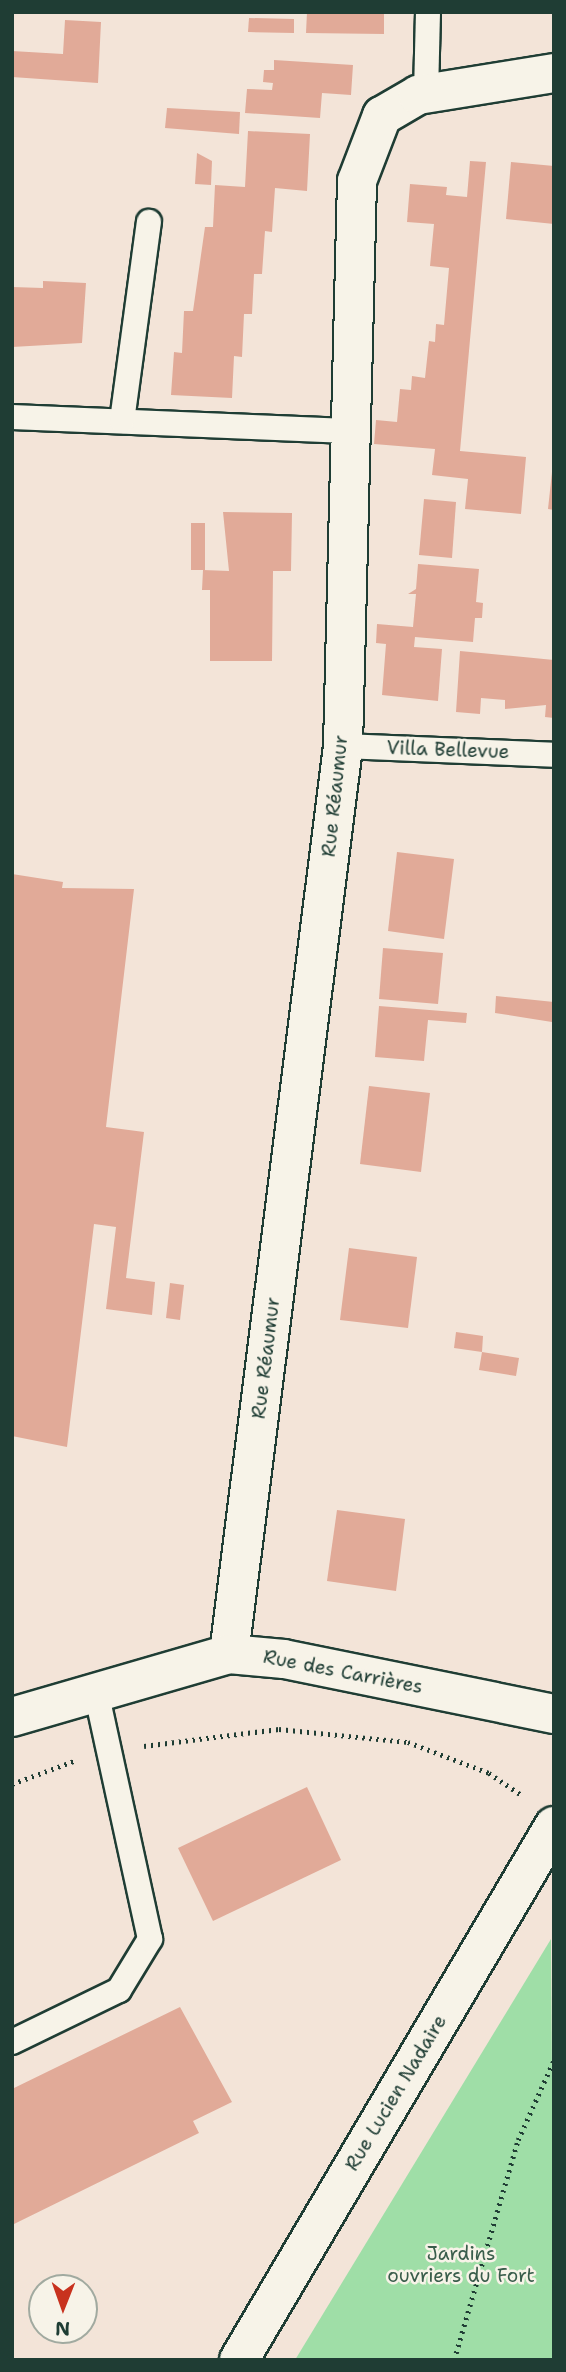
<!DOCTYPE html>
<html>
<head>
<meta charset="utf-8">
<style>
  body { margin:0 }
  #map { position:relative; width:566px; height:2372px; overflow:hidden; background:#f3e4d8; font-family:"Shantell Sans",sans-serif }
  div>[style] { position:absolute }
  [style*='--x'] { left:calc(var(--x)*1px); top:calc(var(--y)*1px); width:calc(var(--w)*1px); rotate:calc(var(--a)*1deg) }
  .green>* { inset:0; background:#9fdea7 }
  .building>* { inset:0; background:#e1aa98 }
  .path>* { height:4.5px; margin-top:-2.25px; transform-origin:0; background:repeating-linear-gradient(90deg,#1f3d34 0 2px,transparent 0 7px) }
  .roads { filter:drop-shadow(2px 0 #1f3d34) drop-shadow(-2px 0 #1f3d34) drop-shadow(0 2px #1f3d34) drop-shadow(0 -2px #1f3d34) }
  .lane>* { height:24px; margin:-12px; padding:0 12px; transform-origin:12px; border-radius:12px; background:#f7f3e8 }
  .street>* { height:38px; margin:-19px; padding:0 19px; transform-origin:19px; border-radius:19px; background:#f7f3e8 }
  span { translate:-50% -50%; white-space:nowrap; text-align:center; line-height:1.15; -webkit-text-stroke:5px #f7f3e8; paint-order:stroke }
  .street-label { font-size:19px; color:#1f3d34 }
  .park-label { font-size:19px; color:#395d4b }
  .frame { position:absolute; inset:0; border:14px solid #1f3d34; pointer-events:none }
  .north { position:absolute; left:28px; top:2274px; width:70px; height:70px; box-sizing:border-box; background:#f7f3e8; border:2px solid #a1aaa0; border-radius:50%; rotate:181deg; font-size:19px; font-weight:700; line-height:28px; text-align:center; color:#1f3d34 }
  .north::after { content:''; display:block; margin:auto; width:24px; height:32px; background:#c8321e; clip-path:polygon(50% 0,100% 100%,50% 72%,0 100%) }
</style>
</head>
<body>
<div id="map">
  <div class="green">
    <div style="clip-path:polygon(551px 1939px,554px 2360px,295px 2360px)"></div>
  </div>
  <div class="building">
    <div style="clip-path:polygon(307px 12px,384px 12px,384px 34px,306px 33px)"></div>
    <div style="clip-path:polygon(249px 18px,294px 19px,294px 33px,248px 32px)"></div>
    <div style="clip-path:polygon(65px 20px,101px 22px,98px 83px,12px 77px,12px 51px,63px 54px)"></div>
    <div style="clip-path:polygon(274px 60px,353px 65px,351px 95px,322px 93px,320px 118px,245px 113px,247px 89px,272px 90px,273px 83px,263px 82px,264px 70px,274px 70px)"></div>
    <div style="clip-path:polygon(167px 108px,240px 112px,239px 134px,165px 128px)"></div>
    <div style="clip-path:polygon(248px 131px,310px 134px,307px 191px,275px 188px,272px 232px,265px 231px,262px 274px,254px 274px,252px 314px,244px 314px,242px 357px,234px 356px,232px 398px,171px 395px,174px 352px,182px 353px,184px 311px,193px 311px,205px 227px,213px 227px,215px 185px,245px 187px)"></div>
    <div style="clip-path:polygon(197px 153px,212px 161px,211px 185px,195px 184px)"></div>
    <div style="clip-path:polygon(470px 161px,486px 162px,460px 451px,526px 457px,521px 514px,465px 509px,468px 479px,432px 475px,435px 449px,374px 444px,376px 420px,397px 422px,400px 389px,411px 390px,412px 376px,425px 378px,429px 341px,435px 342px,436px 324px,444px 325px,449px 268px,430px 266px,434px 224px,407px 222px,410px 184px,447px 187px,446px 195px,467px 197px)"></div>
    <div style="clip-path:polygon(511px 162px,554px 166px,554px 224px,506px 219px)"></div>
    <div style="clip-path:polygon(43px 281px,86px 283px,82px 343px,12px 347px,12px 287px,43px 288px)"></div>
    <div style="clip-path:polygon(552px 472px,554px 472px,554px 510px,548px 509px)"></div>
    <div style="clip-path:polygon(424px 499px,456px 502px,452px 558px,419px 555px)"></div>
    <div style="clip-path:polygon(223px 512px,292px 513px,291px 571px,273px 571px,272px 661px,210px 661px,210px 590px,202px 590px,203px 570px,229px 571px)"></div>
    <div style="clip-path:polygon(191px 523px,205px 523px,205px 570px,191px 570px)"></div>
    <div style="clip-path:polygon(418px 564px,479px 569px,476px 602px,483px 603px,482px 618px,475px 618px,473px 642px,415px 637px,414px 647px,442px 649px,438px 701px,382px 695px,386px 644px,376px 643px,377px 624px,413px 627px,416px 594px,408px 594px,416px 589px)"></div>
    <div style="clip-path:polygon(460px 651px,554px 660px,554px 718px,545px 717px,546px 705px,505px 709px,505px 700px,481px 698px,480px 714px,456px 712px)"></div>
    <div style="clip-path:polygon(397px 852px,454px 859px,444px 939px,388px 931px)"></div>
    <div style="clip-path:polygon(12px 874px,63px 882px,62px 888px,134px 889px,106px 1127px,144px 1132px,126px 1278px,155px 1282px,152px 1315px,106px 1309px,116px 1227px,94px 1224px,67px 1447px,12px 1436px)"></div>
    <div style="clip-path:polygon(383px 948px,443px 953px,438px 1004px,379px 999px)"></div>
    <div style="clip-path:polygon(496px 996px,554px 1002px,552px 1022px,495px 1013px)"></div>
    <div style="clip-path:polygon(379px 1006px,467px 1013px,466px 1023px,428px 1020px,424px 1061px,375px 1057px)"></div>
    <div style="clip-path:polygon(369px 1086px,430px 1093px,421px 1172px,360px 1164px)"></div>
    <div style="clip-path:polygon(349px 1248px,417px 1257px,408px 1328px,340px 1320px)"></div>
    <div style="clip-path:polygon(170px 1283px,184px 1285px,180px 1320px,166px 1318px)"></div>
    <div style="clip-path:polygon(456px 1332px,483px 1336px,482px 1352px,519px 1358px,516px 1376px,479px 1370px,482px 1352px,454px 1348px)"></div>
    <div style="clip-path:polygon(337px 1510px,405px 1519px,396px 1591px,327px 1581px)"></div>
    <div style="clip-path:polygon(307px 1787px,341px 1860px,213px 1921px,178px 1848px)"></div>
    <div style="clip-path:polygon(180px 2007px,232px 2102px,193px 2121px,199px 2133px,12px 2225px,12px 2089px)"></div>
  </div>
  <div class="path">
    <div style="--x:144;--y:1746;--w:136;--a:-7.2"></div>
    <div style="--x:279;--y:1729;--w:130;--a:5.8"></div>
    <div style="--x:408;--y:1742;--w:87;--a:20.9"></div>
    <div style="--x:489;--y:1773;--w:41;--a:34.1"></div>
    <div style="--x:12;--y:1784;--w:66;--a:-20.4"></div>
    <div style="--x:454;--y:2360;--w:229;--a:-73.8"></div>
    <div style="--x:518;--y:2140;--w:88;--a:-65.8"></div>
  </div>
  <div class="roads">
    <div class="lane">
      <div style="--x:426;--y:94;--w:82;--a:-88.6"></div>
      <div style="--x:12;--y:417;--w:336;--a:2.4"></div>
      <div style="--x:122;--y:421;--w:201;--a:-82.3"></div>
      <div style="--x:343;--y:746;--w:211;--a:2.4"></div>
      <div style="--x:12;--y:2042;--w:119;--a:-25.9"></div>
      <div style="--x:119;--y:1990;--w:60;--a:-58.7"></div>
      <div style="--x:150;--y:1939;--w:254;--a:-102.3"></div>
    </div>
    <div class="street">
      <div style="--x:229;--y:1654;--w:915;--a:-82.84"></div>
      <div style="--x:343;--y:746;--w:565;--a:-88.58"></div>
      <div style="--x:357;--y:181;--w:70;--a:-69"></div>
      <div style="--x:382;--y:116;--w:42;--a:-30.3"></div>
      <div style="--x:418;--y:95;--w:138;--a:-9.2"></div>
      <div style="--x:12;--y:1717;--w:226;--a:-16.2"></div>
      <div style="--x:229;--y:1654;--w:55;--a:5.2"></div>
      <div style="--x:284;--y:1659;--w:276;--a:11.5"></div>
      <div style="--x:239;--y:2360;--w:620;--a:-59.46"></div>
    </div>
  </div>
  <div class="street-label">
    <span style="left:448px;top:750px;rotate:2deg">Villa Bellevue</span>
    <span style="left:335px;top:796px;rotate:-84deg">Rue Réaumur</span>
    <span style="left:266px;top:1358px;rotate:-83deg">Rue Réaumur</span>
    <span style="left:343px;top:1672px;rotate:11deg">Rue des Carrières</span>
    <span style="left:396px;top:2093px;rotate:-59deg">Rue Lucien Nadaire</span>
  </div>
  <div class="park-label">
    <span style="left:461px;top:2265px">Jardins<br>ouvriers du Fort</span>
  </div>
  <div class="frame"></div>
  <div class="north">N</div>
</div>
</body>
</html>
